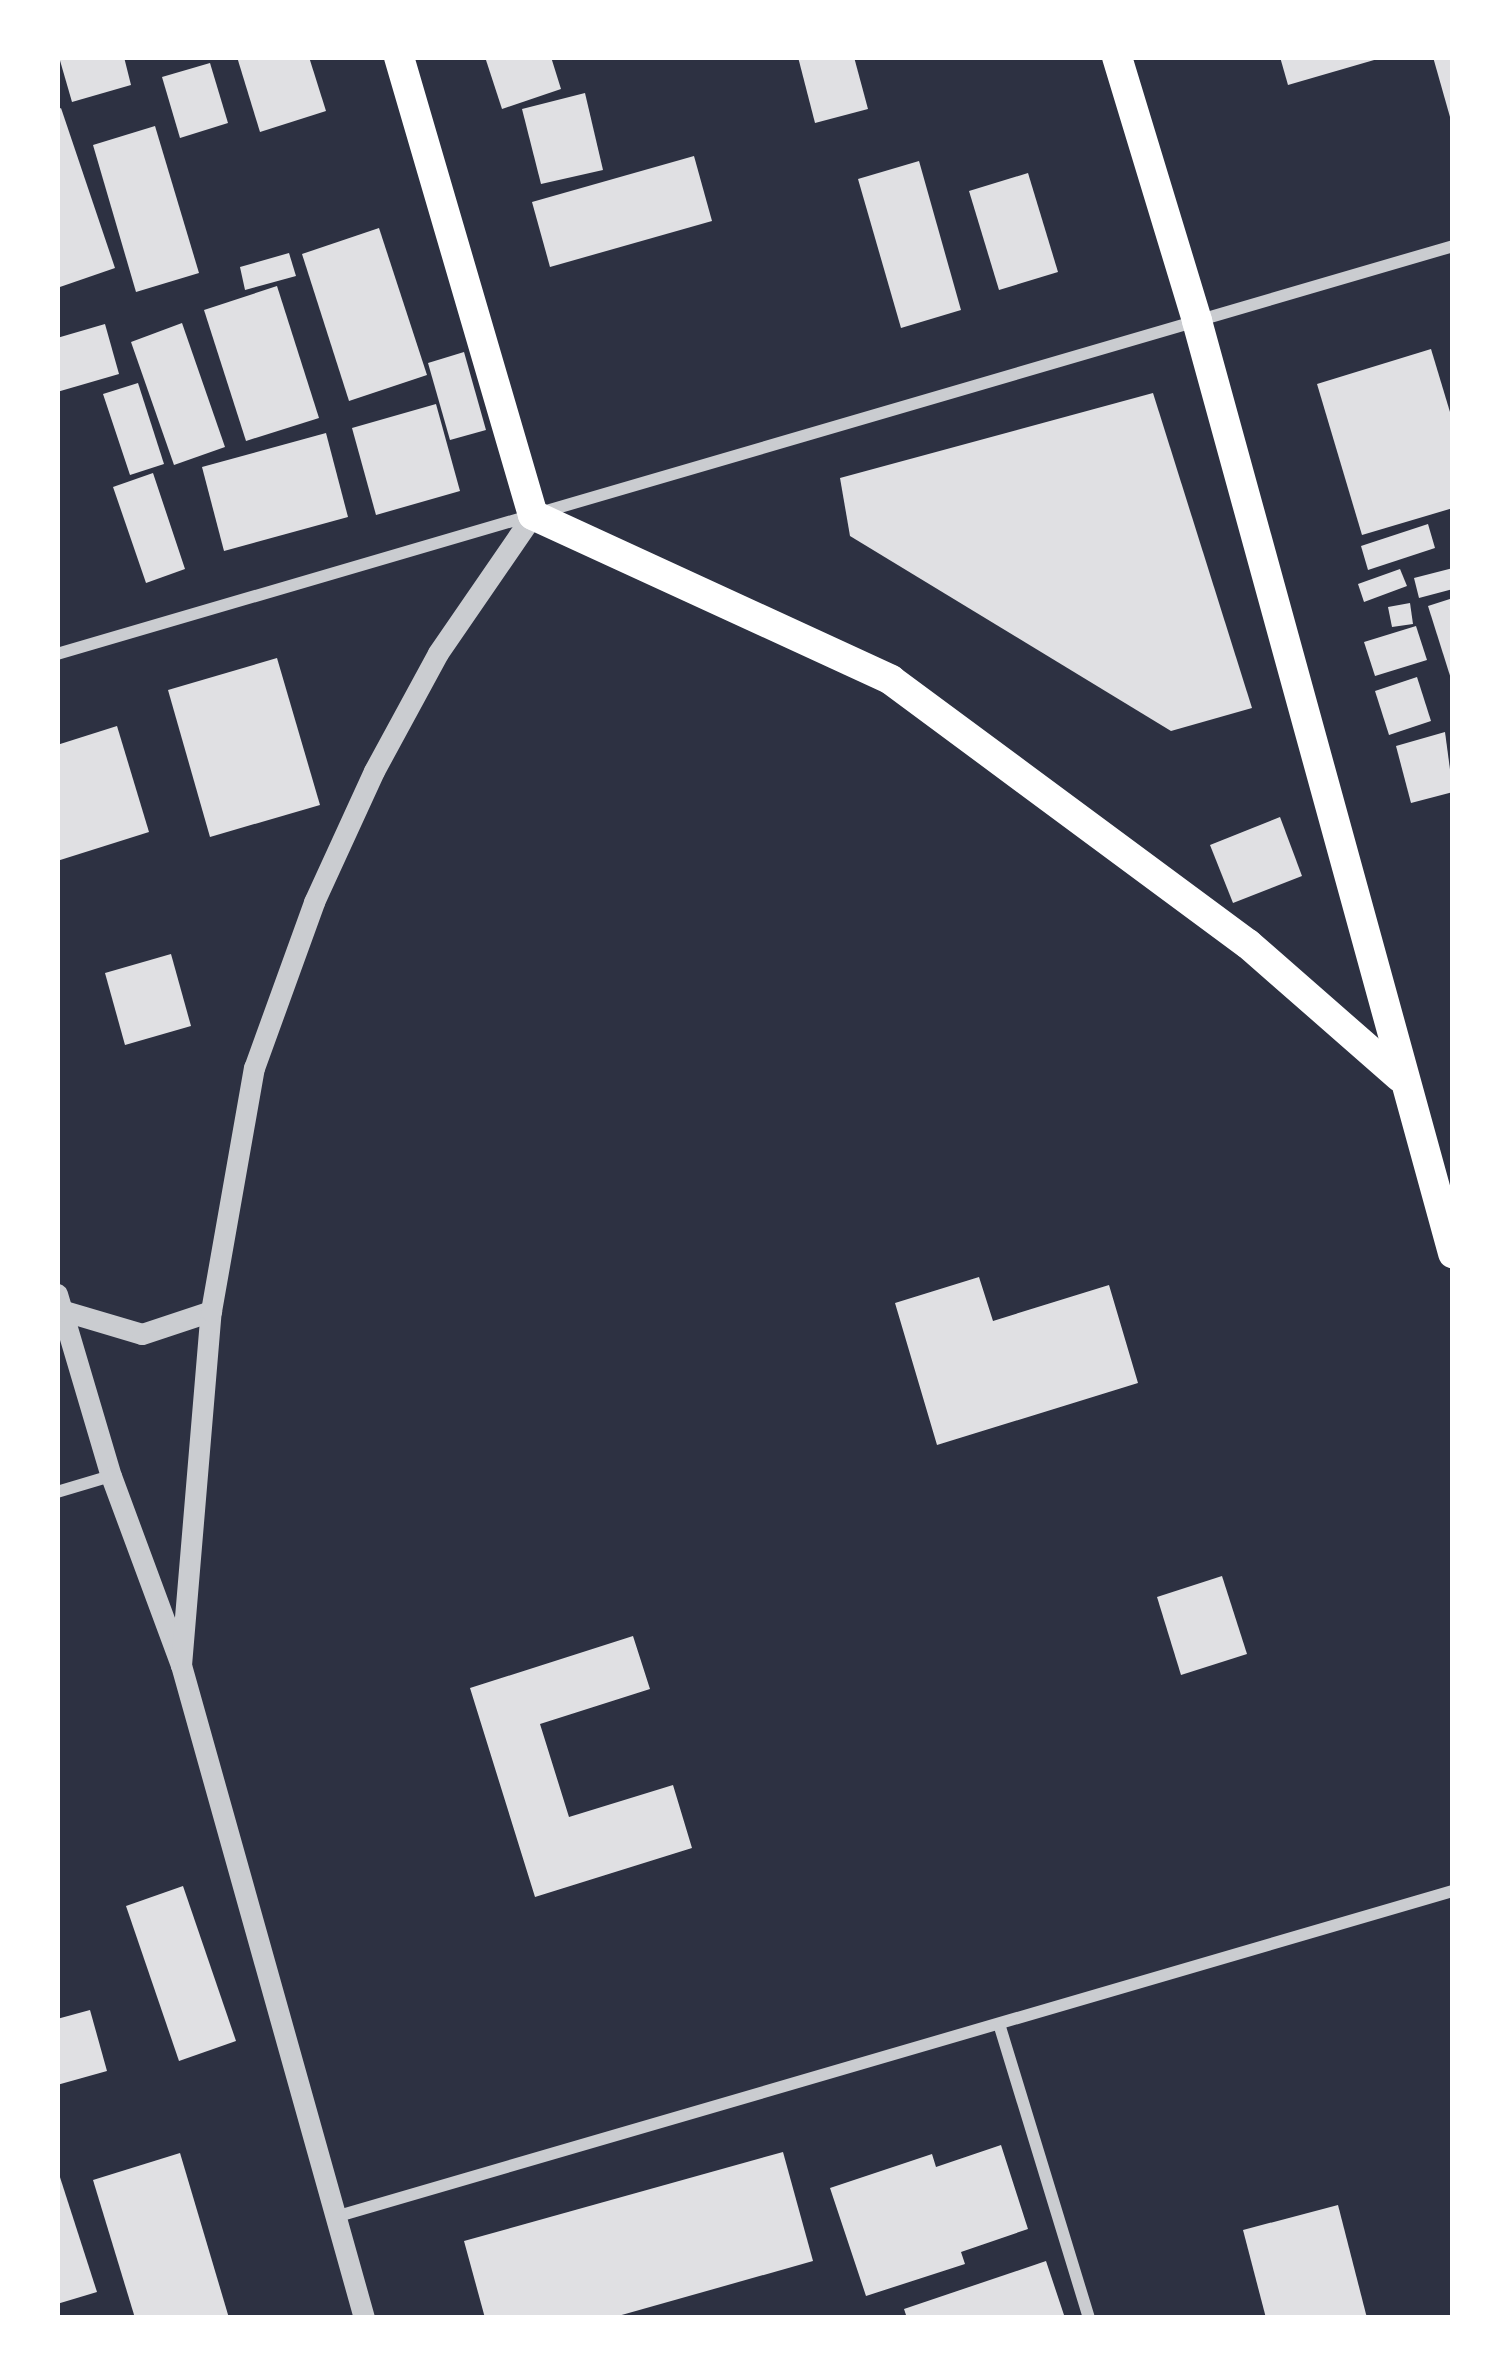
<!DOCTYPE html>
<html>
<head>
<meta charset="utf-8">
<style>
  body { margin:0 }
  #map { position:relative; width:1510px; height:2375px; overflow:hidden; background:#2d3142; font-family:"Public Sans",sans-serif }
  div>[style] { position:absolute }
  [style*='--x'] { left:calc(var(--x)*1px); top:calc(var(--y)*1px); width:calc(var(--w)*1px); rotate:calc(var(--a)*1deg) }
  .building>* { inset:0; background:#e0e0e3 }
  .minor>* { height:12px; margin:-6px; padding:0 6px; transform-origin:6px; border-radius:6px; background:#caccd0 }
  .tertiary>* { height:21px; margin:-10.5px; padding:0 10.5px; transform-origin:10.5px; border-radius:10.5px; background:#caccd0 }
  .primary>* { height:30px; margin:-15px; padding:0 15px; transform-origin:15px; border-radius:15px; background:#fff }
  span { translate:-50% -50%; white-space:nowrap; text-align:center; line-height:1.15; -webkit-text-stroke:12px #fff; paint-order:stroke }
  .frame { position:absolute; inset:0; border:60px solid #fff; pointer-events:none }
</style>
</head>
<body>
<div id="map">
  <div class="building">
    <div style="clip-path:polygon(59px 57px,124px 57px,131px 85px,72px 102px)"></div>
    <div style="clip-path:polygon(237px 57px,309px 57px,326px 111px,260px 132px)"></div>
    <div style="clip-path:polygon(485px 57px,551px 57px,561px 89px,502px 109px)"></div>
    <div style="clip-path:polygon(798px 57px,854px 57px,868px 109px,815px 123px)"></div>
    <div style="clip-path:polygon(1280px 57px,1380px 57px,1381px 58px,1288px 85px)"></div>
    <div style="clip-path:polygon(1433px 57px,1453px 57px,1453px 124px,1452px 124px)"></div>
    <div style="clip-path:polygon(210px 63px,228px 123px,180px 138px,162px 77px)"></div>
    <div style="clip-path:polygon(585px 93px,603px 170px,541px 184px,522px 109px)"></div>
    <div style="clip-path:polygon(61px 108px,115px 268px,57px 288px,57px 110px)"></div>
    <div style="clip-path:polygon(155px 126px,199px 273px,136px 292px,93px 145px)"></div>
    <div style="clip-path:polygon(694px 156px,712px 221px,550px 267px,532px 202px)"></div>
    <div style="clip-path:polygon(919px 161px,961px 310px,901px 328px,858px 179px)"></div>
    <div style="clip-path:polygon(1028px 173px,1058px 272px,999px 290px,969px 191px)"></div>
    <div style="clip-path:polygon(379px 228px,427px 375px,349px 401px,302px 254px)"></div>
    <div style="clip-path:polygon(289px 253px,296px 276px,245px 290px,240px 267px)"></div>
    <div style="clip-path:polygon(277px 286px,319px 418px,246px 441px,204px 310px)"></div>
    <div style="clip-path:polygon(182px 323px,225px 447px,174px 465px,131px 342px)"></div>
    <div style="clip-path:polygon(105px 324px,119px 374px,57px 392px,57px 338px)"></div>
    <div style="clip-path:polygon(1431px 349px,1453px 422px,1453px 508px,1362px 535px,1317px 384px)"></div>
    <div style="clip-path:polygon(464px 352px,486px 430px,450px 440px,428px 363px)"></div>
    <div style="clip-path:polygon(138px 383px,164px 464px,130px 475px,103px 394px)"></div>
    <div style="clip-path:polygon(1153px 393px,1252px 708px,1171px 731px,850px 536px,840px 478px)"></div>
    <div style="clip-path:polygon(436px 404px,460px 491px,376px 515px,352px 428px)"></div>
    <div style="clip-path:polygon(326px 433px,348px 517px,224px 551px,202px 467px)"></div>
    <div style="clip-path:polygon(153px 473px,185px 569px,146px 583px,113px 487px)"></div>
    <div style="clip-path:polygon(1428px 524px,1435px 548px,1368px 570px,1361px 546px)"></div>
    <div style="clip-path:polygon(1453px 568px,1453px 589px,1419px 598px,1414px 578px)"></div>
    <div style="clip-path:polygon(1400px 569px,1407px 586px,1364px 602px,1358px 584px)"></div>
    <div style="clip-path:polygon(1453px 598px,1453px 682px,1452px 682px,1428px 606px)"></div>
    <div style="clip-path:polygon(1410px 603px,1413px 624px,1392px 627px,1388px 607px)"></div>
    <div style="clip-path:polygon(1416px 626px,1427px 660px,1375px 676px,1364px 642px)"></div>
    <div style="clip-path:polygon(277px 658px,320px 805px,210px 837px,168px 690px)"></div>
    <div style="clip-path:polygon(1417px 677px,1431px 721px,1389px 735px,1375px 691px)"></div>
    <div style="clip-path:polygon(117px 726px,149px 832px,57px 861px,57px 745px)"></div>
    <div style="clip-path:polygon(1445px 732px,1453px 792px,1411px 803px,1396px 746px)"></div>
    <div style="clip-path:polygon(1280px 817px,1302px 876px,1233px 903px,1210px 845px)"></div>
    <div style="clip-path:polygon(171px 954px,191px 1026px,125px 1045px,105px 973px)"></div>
    <div style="clip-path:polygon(979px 1277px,993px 1321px,1109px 1285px,1138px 1383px,937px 1445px,895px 1303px)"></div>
    <div style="clip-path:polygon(1222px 1576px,1247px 1654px,1181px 1675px,1157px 1597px)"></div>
    <div style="clip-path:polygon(633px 1636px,650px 1689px,540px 1724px,569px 1817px,673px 1785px,692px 1848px,535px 1897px,470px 1688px)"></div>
    <div style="clip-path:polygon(183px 1886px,236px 2041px,179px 2061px,126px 1906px)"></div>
    <div style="clip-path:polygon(90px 2010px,107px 2071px,57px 2085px,57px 2019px)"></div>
    <div style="clip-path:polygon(1001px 2145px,1028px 2229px,961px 2252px,965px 2264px,866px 2296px,830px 2188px,932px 2154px,936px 2167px)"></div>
    <div style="clip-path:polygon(783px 2152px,813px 2261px,611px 2318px,485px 2318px,464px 2241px)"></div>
    <div style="clip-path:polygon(180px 2153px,229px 2318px,135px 2318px,93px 2180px)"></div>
    <div style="clip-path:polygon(57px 2168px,97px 2292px,57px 2304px)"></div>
    <div style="clip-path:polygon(1338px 2205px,1367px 2318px,1266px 2318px,1243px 2230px)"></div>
    <div style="clip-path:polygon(1046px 2261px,1065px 2318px,907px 2318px,904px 2309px)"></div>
  </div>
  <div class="minor">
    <div style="--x:57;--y:654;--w:1454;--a:-16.29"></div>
    <div style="--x:57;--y:1492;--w:56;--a:-16.5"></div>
    <div style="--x:1000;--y:2027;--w:304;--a:73"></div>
    <div style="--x:335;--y:2217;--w:1165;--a:-16.26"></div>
  </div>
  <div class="tertiary">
    <div style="--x:57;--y:1294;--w:190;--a:73.5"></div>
    <div style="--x:111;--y:1476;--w:202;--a:69.7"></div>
    <div style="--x:181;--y:1665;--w:678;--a:74.34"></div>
    <div style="--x:61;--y:1310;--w:84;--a:16.5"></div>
    <div style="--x:142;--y:1334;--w:73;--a:-18.4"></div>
    <div style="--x:181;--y:1665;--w:355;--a:-85.2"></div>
    <div style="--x:211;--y:1311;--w:247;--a:-80"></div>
    <div style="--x:254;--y:1068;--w:177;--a:-70.1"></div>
    <div style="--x:314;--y:902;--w:144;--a:-65.4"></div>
    <div style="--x:374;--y:771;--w:134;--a:-61.5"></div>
    <div style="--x:438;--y:653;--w:168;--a:-55.5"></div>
  </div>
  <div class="primary">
    <div style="--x:399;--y:57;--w:477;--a:73.7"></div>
    <div style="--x:533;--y:515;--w:394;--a:24.7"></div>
    <div style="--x:891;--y:680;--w:444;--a:36.5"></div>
    <div style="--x:1248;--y:944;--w:201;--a:41.2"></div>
    <div style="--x:1117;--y:57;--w:276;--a:73.1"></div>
    <div style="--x:1197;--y:321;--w:967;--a:74.64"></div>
  </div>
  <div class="frame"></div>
</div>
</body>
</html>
